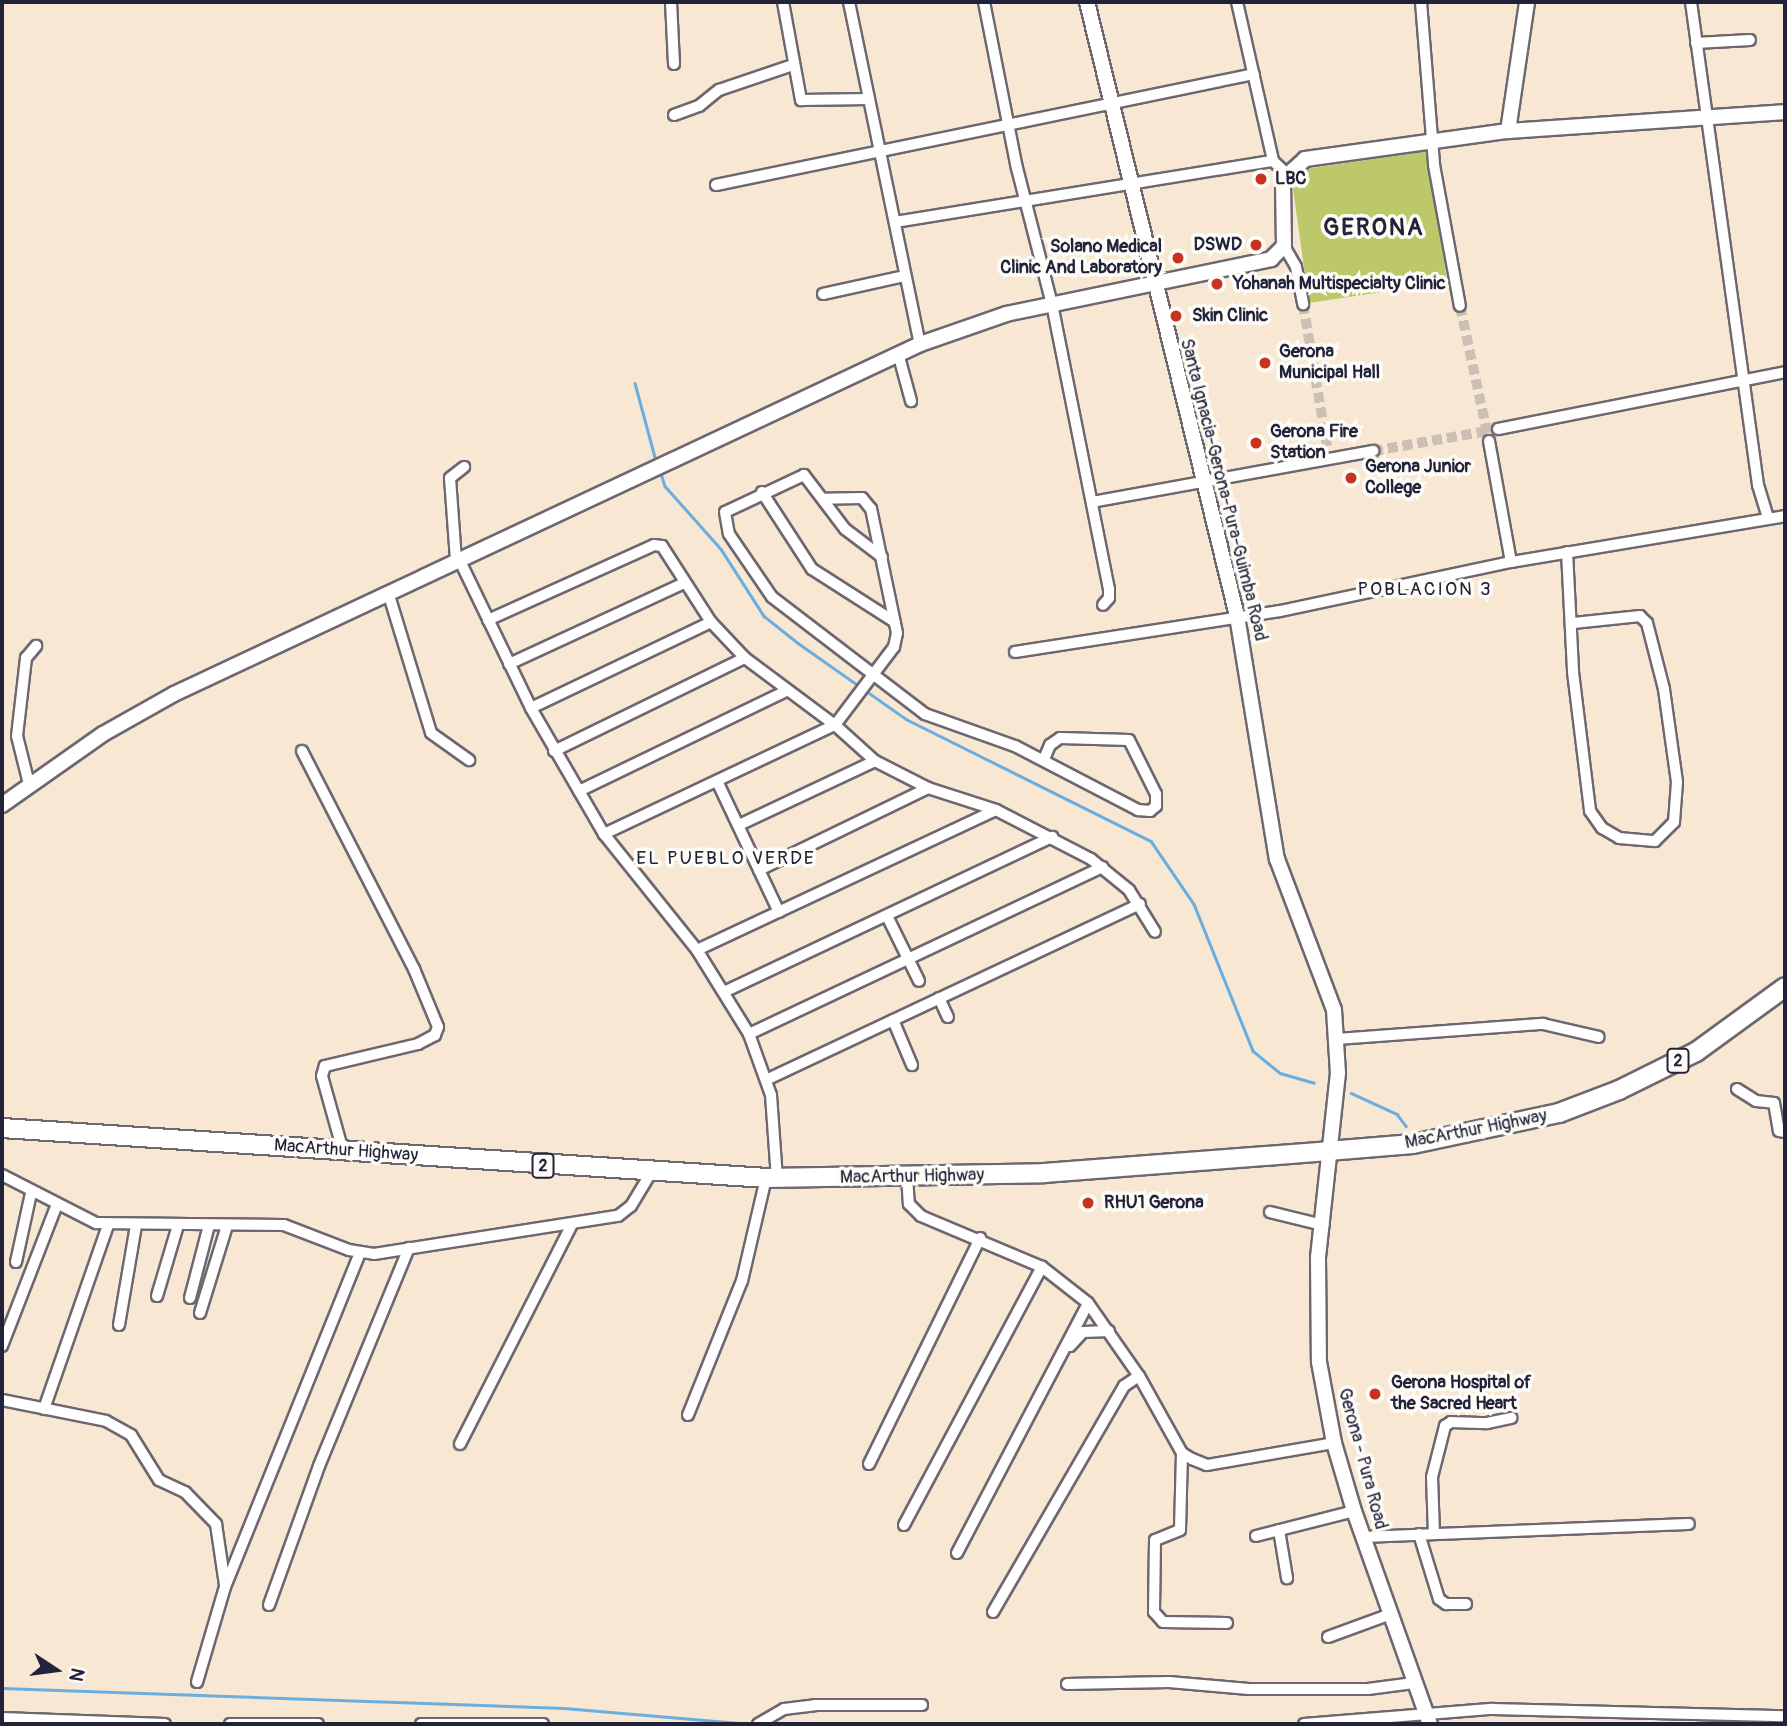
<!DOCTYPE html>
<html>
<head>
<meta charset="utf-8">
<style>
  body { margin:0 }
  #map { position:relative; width:1787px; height:1726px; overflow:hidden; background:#f7e7d3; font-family:Pangolin,sans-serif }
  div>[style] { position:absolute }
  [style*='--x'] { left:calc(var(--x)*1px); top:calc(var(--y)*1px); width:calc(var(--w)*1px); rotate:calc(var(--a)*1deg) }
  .green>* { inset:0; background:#bcc86a }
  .stream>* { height:2.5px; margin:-1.25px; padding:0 1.25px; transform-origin:1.25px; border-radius:1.25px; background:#69aedf }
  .street-tunnel>* { height:10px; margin-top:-5px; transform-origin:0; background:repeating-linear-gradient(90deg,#ccc0b5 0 10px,transparent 0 15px) }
  .roads { filter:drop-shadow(2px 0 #6d6770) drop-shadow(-2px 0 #6d6770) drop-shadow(0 2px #6d6770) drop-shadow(0 -2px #6d6770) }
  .street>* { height:10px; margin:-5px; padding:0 5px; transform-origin:5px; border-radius:5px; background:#fff }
  .secondary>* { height:14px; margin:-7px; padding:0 7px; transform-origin:7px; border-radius:7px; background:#fff }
  .highway>* { height:18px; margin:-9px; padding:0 9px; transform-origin:9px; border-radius:9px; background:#fff }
  .dots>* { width:19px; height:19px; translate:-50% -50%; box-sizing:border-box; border:4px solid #fdfcf7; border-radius:50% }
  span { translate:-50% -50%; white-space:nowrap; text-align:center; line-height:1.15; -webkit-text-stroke:7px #fdfcf7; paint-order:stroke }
  .shield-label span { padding:2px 5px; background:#fdfcf7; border:2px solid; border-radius:5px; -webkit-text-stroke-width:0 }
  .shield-label { font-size:16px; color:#22223b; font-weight:700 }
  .poi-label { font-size:18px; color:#22223b; font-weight:700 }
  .left { translate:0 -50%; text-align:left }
  .right { translate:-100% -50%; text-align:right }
  .street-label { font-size:18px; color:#22223b }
  .neighbourhood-label { font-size:19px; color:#22223b; letter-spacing:2px }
  .district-label { font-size:24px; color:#22223b; font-weight:700; letter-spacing:2px }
  .frame { position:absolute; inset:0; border:4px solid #22223b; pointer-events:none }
  .north { position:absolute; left:21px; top:1635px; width:70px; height:70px; -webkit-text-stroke:5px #fdfcf7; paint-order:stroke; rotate:103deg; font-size:19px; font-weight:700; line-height:28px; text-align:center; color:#22223b }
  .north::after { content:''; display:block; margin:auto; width:24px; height:32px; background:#22223b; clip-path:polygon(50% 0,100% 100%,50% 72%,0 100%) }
</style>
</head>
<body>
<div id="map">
  <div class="green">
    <div style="clip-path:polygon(1429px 151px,1447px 282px,1309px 303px,1293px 189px,1305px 169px)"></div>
  </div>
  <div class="stream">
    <div style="--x:635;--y:383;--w:81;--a:74.9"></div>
    <div style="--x:660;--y:470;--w:17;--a:73"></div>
    <div style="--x:665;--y:486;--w:84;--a:48.4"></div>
    <div style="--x:721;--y:549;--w:80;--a:57.3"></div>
    <div style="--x:764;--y:616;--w:43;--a:38.5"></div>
    <div style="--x:798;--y:643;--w:132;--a:35.1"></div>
    <div style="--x:906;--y:719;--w:274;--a:26.5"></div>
    <div style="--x:1151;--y:841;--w:76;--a:55.7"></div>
    <div style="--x:1194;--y:904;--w:158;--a:68.1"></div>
    <div style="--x:1253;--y:1051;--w:35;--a:39"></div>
    <div style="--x:1280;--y:1073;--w:35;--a:16"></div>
    <div style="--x:1351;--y:1093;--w:51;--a:24.5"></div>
    <div style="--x:1397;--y:1114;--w:15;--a:53"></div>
    <div style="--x:2;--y:1688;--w:562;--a:2.04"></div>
    <div style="--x:564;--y:1708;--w:187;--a:4.9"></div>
  </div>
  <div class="street-tunnel">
    <div style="--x:1303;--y:304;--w:144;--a:80.4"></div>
    <div style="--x:1460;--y:306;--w:138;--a:77.9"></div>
    <div style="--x:1373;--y:451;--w:122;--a:-9.9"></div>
  </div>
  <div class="roads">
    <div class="street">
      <div style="--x:671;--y:2;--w:62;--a:87.2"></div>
      <div style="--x:783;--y:2;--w:100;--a:79.6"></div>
      <div style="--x:801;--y:100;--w:68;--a:-0.8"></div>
      <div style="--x:849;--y:2;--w:349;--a:78.3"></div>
      <div style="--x:984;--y:2;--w:169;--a:78.8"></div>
      <div style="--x:1017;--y:168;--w:140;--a:75.6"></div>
      <div style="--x:1052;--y:304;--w:291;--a:78.7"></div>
      <div style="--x:1109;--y:589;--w:9;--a:90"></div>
      <div style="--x:1109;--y:598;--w:9;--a:131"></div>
      <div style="--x:1237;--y:2;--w:163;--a:77.2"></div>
      <div style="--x:1273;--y:161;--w:18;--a:43"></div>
      <div style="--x:1421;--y:2;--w:164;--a:85.4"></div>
      <div style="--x:1434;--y:165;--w:143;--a:79.6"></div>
      <div style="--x:1691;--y:2;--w:488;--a:82.1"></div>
      <div style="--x:1758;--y:485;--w:34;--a:73"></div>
      <div style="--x:1696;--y:43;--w:54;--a:-3.2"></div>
      <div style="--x:674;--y:115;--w:27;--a:-20"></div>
      <div style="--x:699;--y:106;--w:26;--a:-39"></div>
      <div style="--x:719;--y:90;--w:78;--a:-18.7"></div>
      <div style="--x:716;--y:185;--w:549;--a:-11.66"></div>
      <div style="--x:895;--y:222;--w:383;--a:-9.2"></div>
      <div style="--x:1284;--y:246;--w:24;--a:60"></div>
      <div style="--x:1296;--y:267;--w:38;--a:79"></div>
      <div style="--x:823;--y:294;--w:84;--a:-12.4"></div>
      <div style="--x:898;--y:353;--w:50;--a:74.8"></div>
      <div style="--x:1498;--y:429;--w:293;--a:-11.2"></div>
      <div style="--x:1489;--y:441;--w:123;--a:79.7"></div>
      <div style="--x:762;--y:492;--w:92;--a:57"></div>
      <div style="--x:812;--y:569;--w:98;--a:32.6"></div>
      <div style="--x:1092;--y:502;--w:286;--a:-10.3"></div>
      <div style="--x:1567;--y:552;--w:120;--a:87.1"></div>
      <div style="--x:1573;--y:672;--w:140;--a:83"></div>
      <div style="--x:1590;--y:811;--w:21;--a:55"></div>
      <div style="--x:1602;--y:828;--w:20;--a:30"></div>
      <div style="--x:1619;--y:838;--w:36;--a:5"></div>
      <div style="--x:1655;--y:841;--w:27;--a:-45"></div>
      <div style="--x:1674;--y:822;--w:40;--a:-85.7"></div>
      <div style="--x:1677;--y:782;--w:94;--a:-98"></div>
      <div style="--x:1664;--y:689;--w:68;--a:-104.4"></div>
      <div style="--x:1647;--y:623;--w:10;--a:-135"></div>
      <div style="--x:1640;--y:616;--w:67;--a:174"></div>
      <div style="--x:882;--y:557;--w:46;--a:-142.9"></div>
      <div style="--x:845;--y:529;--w:68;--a:-127.2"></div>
      <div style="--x:804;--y:475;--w:87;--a:154.9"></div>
      <div style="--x:725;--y:512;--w:22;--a:80"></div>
      <div style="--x:729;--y:534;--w:76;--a:55.7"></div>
      <div style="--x:772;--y:597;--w:193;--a:37.4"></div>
      <div style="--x:925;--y:714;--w:96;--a:19.6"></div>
      <div style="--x:1015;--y:746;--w:139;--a:27.5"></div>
      <div style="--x:1138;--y:810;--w:12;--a:5"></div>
      <div style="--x:1150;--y:811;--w:8;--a:-40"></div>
      <div style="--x:1156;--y:806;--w:12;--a:-90"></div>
      <div style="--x:1156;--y:794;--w:60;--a:-116.6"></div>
      <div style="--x:1129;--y:740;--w:69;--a:-178.3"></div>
      <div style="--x:1060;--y:738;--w:12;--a:145"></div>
      <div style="--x:1050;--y:745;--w:15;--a:113"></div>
      <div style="--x:459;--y:559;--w:165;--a:64.2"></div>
      <div style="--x:531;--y:708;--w:146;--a:59.9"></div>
      <div style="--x:604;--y:834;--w:149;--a:51.3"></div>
      <div style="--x:697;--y:950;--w:99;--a:58.2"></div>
      <div style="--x:749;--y:1034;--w:65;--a:70.2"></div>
      <div style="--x:771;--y:1095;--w:83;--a:85.9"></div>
      <div style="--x:456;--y:560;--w:82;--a:-94.2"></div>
      <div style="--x:450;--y:478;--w:18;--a:-38"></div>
      <div style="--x:388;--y:592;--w:147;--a:73"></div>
      <div style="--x:431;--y:733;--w:47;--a:35.4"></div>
      <div style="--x:488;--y:620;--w:182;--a:-24.3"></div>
      <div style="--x:654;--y:545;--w:8;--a:7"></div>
      <div style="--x:662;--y:546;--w:90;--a:57.2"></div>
      <div style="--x:711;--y:622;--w:50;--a:46.6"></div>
      <div style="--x:745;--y:658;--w:112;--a:36.7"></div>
      <div style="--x:835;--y:725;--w:54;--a:42"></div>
      <div style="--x:875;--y:761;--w:59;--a:27"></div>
      <div style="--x:928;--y:788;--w:71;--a:17.9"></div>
      <div style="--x:996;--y:810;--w:107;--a:27.3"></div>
      <div style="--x:1091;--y:859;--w:49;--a:39.2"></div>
      <div style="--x:1129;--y:890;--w:49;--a:58.2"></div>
      <div style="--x:1015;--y:652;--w:268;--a:-8.8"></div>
      <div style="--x:1280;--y:611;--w:236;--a:-12"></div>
      <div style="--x:1511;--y:562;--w:278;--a:-9.5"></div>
      <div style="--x:509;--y:664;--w:193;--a:-24.8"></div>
      <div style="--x:531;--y:708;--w:199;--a:-25.5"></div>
      <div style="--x:302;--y:751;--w:245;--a:62.8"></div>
      <div style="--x:414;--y:969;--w:63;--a:67.5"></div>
      <div style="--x:438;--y:1027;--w:9;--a:111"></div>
      <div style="--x:435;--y:1035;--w:19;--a:152"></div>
      <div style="--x:418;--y:1044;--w:96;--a:166.7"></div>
      <div style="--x:325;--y:1066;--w:10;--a:107"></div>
      <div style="--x:322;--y:1076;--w:78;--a:74.4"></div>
      <div style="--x:554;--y:751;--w:212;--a:-26"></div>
      <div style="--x:717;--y:781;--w:145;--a:64.7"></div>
      <div style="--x:29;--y:784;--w:49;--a:-104"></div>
      <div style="--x:17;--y:736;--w:79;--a:-83.4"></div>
      <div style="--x:26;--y:658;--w:16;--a:-50"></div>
      <div style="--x:579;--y:791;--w:230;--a:-25.8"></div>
      <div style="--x:739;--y:825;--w:150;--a:-25.2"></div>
      <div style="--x:604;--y:834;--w:255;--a:-25.3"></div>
      <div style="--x:835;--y:725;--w:98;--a:-52.9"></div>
      <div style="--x:894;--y:647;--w:14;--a:-78"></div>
      <div style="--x:897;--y:633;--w:127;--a:-101.8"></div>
      <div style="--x:871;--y:509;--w:14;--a:-129"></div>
      <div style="--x:862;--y:498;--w:39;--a:179"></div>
      <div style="--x:759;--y:870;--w:188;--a:-25.9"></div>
      <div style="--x:888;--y:918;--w:70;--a:63.8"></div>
      <div style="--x:697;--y:950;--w:330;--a:-25.1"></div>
      <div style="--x:726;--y:991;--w:361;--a:-25.3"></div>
      <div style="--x:939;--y:998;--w:21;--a:65"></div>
      <div style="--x:893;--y:1020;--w:49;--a:67.1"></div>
      <div style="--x:749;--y:1034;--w:391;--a:-25.3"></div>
      <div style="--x:1337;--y:1039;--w:207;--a:-4.2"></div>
      <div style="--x:1543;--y:1024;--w:57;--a:13.1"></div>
      <div style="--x:768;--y:1079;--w:411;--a:-25.2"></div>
      <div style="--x:1737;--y:1089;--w:22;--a:32"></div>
      <div style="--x:1756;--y:1101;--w:18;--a:6"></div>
      <div style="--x:1774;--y:1103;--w:28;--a:80"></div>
      <div style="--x:1779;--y:1131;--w:6;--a:9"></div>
      <div style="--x:2;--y:1175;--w:106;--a:27.1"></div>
      <div style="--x:96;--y:1223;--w:188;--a:0.6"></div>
      <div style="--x:284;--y:1225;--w:70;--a:21"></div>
      <div style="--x:349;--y:1250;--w:25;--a:9"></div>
      <div style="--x:374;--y:1254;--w:247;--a:-8.9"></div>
      <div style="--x:618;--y:1216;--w:16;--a:-38"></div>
      <div style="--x:631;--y:1206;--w:39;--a:-59"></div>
      <div style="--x:907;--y:1177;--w:27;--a:86"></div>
      <div style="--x:909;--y:1204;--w:17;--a:45"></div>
      <div style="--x:921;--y:1216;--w:131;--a:22.9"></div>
      <div style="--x:1042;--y:1267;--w:58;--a:38"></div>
      <div style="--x:1088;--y:1303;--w:89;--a:55.1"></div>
      <div style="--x:1139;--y:1376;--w:88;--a:60.8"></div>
      <div style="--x:1182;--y:1453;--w:12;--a:31"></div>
      <div style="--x:1192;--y:1459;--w:16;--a:22"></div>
      <div style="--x:1207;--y:1465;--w:129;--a:-9.8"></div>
      <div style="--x:1270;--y:1212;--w:55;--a:13.8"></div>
      <div style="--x:16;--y:1262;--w:71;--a:-77.7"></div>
      <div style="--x:157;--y:1296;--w:74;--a:-73.5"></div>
      <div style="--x:190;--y:1298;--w:75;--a:-75.4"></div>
      <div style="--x:200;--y:1313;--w:91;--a:-72.8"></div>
      <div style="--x:119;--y:1325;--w:100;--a:-80.3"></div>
      <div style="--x:2;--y:1346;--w:149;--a:-68.8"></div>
      <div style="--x:1070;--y:1346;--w:19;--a:-47"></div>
      <div style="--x:1083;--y:1332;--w:26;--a:-2"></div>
      <div style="--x:2;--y:1400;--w:106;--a:11.4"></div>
      <div style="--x:106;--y:1421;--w:29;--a:29"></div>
      <div style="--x:131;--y:1435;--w:53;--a:58.1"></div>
      <div style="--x:159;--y:1480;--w:29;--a:25"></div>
      <div style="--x:185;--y:1492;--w:45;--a:45.9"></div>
      <div style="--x:216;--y:1524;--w:62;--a:81.6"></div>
      <div style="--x:44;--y:1409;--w:195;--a:-70.8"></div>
      <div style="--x:688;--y:1415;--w:144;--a:-68.1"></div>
      <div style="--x:742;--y:1281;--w:106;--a:-76.9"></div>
      <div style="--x:460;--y:1444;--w:247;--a:-63"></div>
      <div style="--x:1182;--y:1453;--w:77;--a:91.5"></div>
      <div style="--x:1180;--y:1530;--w:27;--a:158"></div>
      <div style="--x:1155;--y:1540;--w:72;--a:90.8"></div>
      <div style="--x:1154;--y:1612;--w:13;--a:48"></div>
      <div style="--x:1163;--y:1622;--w:64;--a:0.9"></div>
      <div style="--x:869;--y:1464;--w:252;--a:-63.8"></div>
      <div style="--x:904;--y:1525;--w:293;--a:-61.9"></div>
      <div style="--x:1279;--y:1530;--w:49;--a:80.5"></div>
      <div style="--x:1419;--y:1534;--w:68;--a:72.9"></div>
      <div style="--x:1439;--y:1599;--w:9;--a:36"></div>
      <div style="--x:1446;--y:1604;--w:20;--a:0"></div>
      <div style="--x:1434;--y:1534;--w:57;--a:-92"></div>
      <div style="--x:1432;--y:1477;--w:53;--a:-75.7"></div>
      <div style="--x:1445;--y:1426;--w:7;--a:-34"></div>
      <div style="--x:1451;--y:1422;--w:36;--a:2"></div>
      <div style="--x:1487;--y:1423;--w:25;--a:-12"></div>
      <div style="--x:1256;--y:1536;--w:101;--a:-14.3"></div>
      <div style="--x:1362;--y:1537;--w:327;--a:-2.3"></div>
      <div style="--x:957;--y:1553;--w:282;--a:-62.3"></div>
      <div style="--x:269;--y:1605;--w:148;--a:-70.2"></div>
      <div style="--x:319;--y:1466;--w:236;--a:-67.6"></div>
      <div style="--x:993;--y:1612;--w:261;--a:-59.9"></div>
      <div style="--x:1124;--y:1386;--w:18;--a:-34"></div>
      <div style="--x:1328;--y:1637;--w:64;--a:-20.1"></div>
      <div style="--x:197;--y:1682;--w:99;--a:-73.6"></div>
      <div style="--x:225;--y:1587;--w:360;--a:-68"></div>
      <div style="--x:1067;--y:1684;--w:102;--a:-1.1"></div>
      <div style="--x:1169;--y:1682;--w:80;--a:5"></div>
      <div style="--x:1249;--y:1689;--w:119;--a:0"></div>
      <div style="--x:1368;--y:1689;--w:46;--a:-7.4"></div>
      <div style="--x:2;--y:1718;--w:163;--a:2.1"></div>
      <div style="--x:230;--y:1724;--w:88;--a:0"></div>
      <div style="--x:421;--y:1724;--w:122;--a:0"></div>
      <div style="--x:758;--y:1724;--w:30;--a:-30"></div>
      <div style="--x:784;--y:1709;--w:31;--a:-7"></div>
      <div style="--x:815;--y:1705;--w:107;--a:0"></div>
      <div style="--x:1304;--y:1724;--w:189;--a:-4.6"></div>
      <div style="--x:1492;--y:1709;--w:293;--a:1.4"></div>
    </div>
    <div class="secondary">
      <div style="--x:1087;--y:2;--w:632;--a:76.27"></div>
      <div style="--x:1237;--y:616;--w:246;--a:80.7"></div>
      <div style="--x:1277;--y:859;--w:161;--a:69.3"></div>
      <div style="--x:1334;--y:1010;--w:63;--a:86.4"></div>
      <div style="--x:1338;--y:1073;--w:185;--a:96.2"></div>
      <div style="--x:1318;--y:1257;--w:105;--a:89.5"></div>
      <div style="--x:1319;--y:1362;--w:82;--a:79.5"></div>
      <div style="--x:1334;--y:1443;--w:71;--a:73.6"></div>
      <div style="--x:1354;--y:1511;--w:226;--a:70.4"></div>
      <div style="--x:1508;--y:131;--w:130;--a:-81.6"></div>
      <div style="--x:2;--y:805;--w:123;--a:-35.1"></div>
      <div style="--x:103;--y:734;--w:81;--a:-29.4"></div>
      <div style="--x:174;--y:694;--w:824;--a:-25.13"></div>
      <div style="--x:920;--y:344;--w:91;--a:-19.2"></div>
      <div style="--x:1006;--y:314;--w:271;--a:-11.7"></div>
      <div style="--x:1271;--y:259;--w:18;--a:-45"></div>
      <div style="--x:1284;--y:246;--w:67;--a:-90.9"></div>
      <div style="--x:1283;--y:179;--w:30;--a:-42"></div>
      <div style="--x:1305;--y:159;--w:205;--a:-7.9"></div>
      <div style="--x:1508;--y:131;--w:278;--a:-3.9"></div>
    </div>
    <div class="highway">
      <div style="--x:2;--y:1128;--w:766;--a:3.74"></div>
      <div style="--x:766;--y:1178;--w:278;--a:-1"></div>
      <div style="--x:1044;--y:1173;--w:285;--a:-4.4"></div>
      <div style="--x:1328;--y:1151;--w:85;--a:-4.7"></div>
      <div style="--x:1413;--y:1144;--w:149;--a:-12"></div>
      <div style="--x:1559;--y:1113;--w:64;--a:-21"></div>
      <div style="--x:1619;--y:1090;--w:86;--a:-26.3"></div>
      <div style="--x:1696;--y:1052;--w:110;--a:-36.1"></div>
    </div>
  </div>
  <div class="dots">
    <div style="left:1261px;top:179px;background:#c8321e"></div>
    <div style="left:1256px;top:245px;background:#c8321e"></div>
    <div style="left:1178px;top:258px;background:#c8321e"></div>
    <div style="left:1217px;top:284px;background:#c8321e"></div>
    <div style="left:1176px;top:316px;background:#c8321e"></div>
    <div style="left:1265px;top:363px;background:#c8321e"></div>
    <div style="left:1256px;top:443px;background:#c8321e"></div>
    <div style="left:1351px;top:478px;background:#c8321e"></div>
    <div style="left:1088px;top:1203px;background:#c8321e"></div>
    <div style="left:1375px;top:1394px;background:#c8321e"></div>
  </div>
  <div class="shield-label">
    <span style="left:1678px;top:1061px">2</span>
    <span style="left:543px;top:1166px">2</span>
  </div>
  <div class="poi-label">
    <span class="left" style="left:1275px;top:179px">LBC</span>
    <span class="right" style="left:1242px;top:245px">DSWD</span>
    <span class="right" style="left:1162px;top:258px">Solano Medical<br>Clinic And Laboratory</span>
    <span class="left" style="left:1233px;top:284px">Yohanah Multispecialty Clinic</span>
    <span class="left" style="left:1192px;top:316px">Skin Clinic</span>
    <span class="left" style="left:1279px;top:363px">Gerona<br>Municipal Hall</span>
    <span class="left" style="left:1270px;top:443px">Gerona Fire<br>Station</span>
    <span class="left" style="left:1365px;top:478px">Gerona Junior<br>College</span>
    <span class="left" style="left:1104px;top:1203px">RHU1 Gerona</span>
    <span class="left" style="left:1391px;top:1394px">Gerona Hospital of<br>the Sacred Heart</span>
  </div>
  <div class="street-label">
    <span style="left:1223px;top:490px;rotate:76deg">Santa Ignacia-Gerona-Pura-Guimba Road</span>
    <span style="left:1476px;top:1130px;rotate:-11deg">MacArthur Highway</span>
    <span style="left:346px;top:1151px;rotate:4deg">MacArthur Highway</span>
    <span style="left:912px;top:1177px;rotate:-1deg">MacArthur Highway</span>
    <span style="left:1362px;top:1459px;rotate:75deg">Gerona - Pura Road</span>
  </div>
  <div class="neighbourhood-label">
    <span style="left:1425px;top:590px">POBLACION 3</span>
    <span style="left:726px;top:859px">EL PUEBLO VERDE</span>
  </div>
  <div class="district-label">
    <span style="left:1374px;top:228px">GERONA</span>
  </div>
  <div class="frame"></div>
  <div class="north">N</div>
</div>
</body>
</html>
